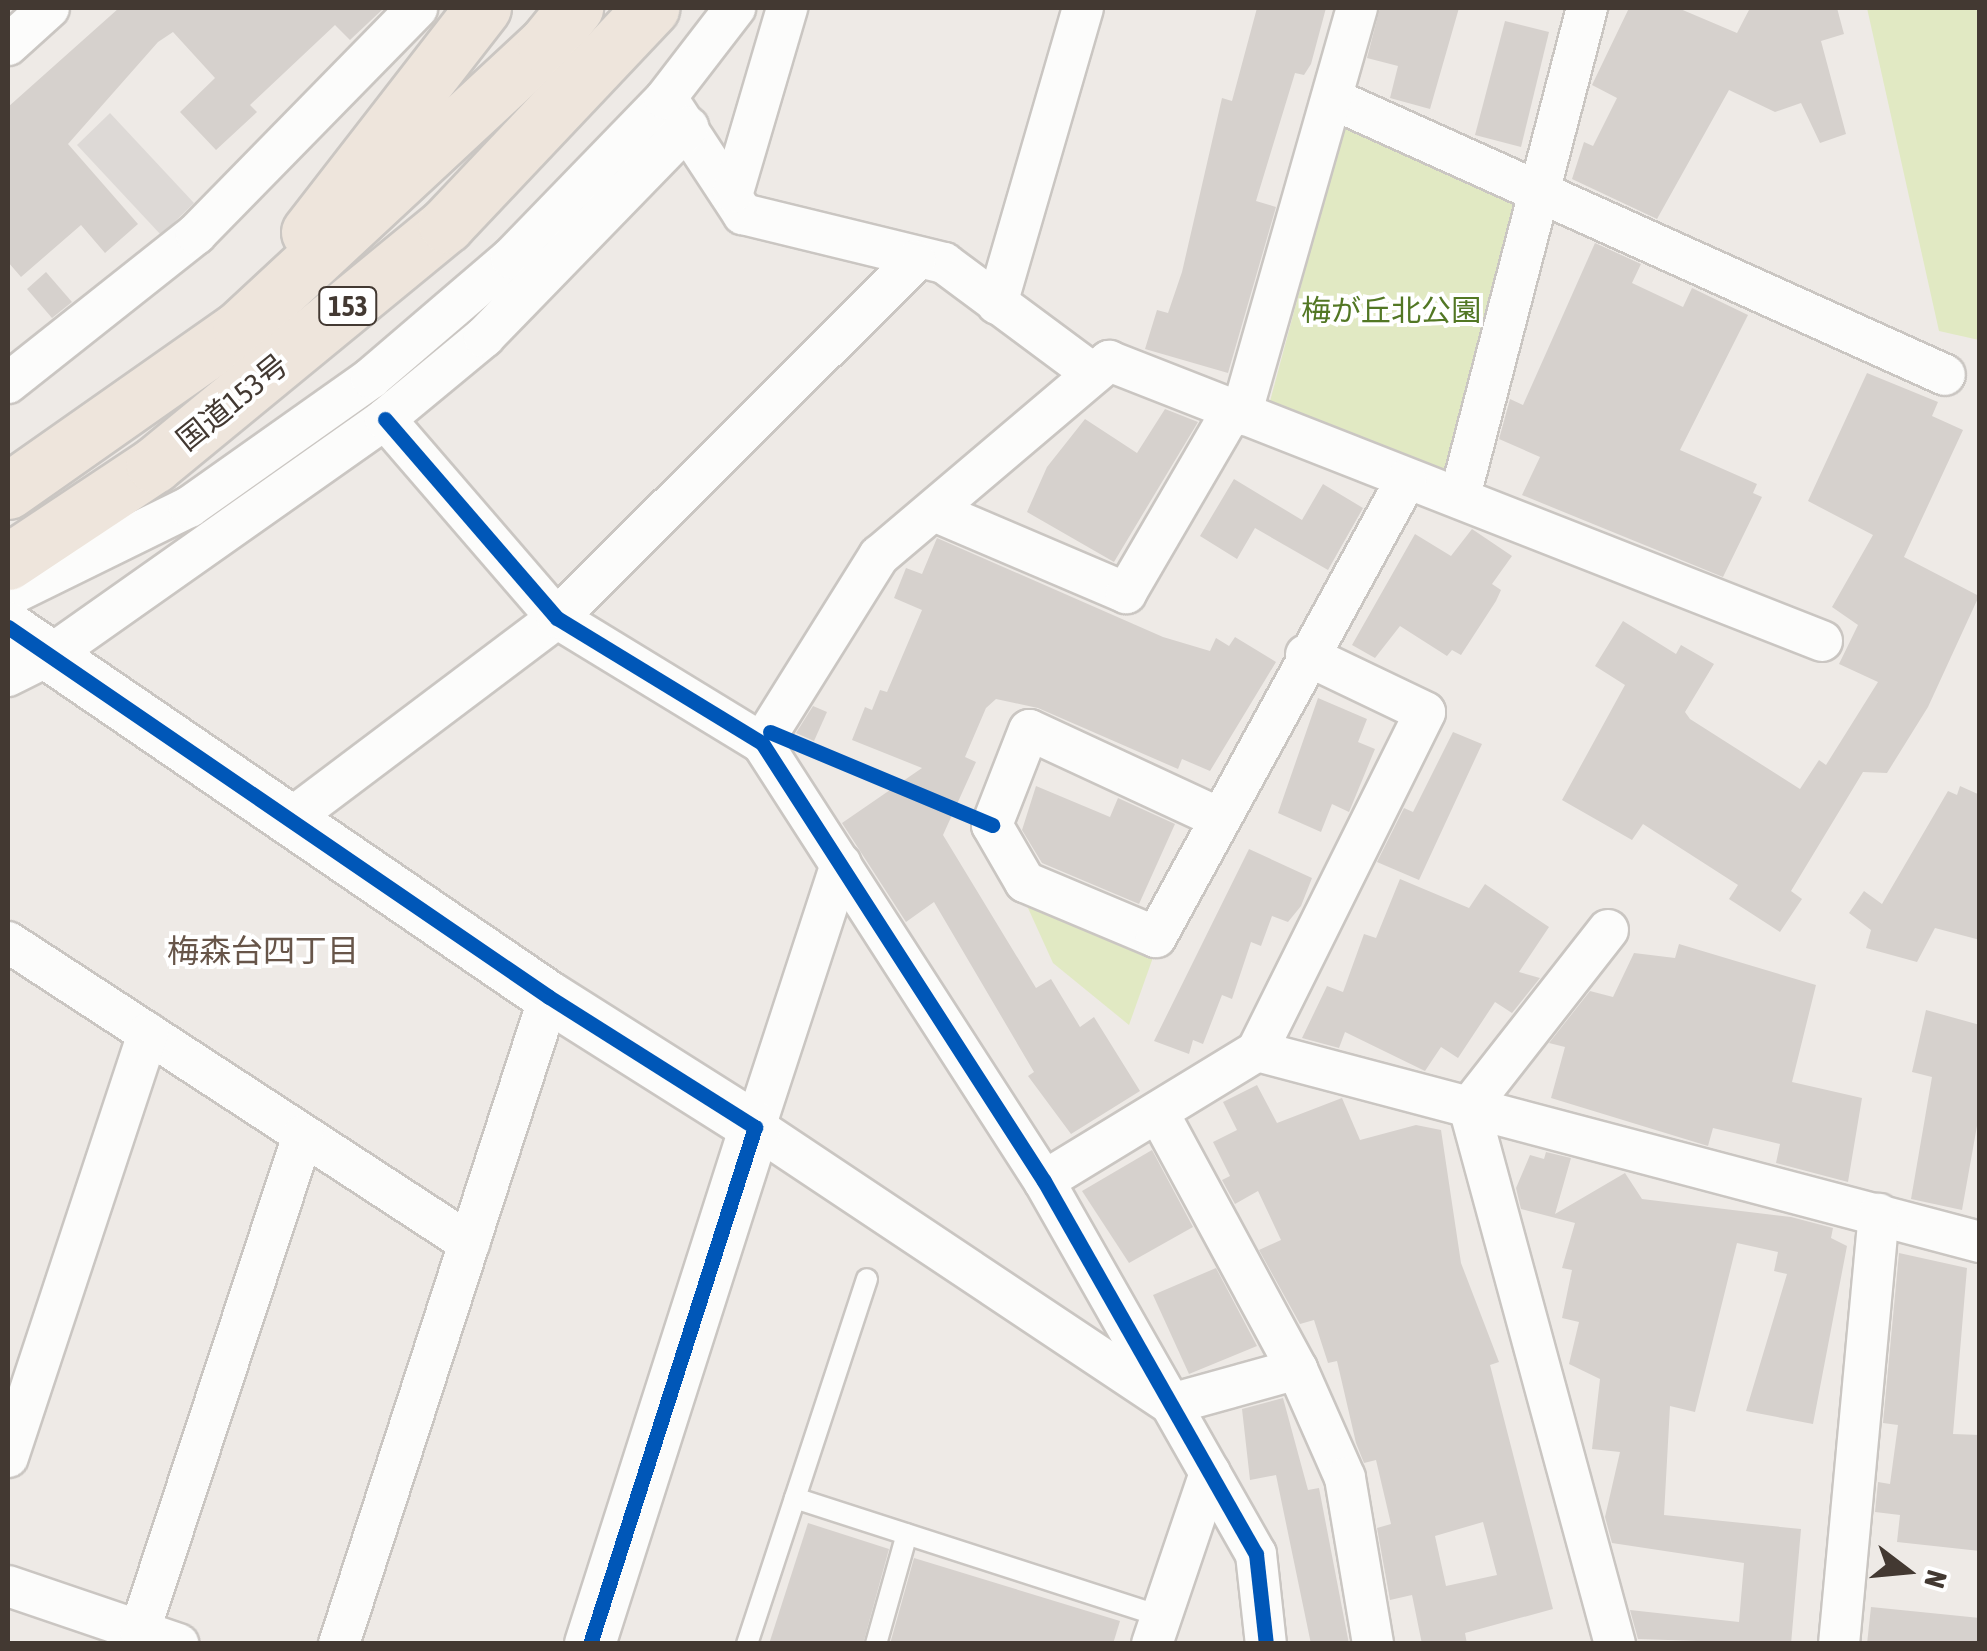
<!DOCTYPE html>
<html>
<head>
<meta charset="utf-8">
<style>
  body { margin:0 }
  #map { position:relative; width:1987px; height:1651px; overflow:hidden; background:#eeeae6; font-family:"Asap Condensed","Noto Sans JP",sans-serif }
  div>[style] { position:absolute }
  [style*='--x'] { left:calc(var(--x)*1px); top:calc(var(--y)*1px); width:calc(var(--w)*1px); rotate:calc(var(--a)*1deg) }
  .green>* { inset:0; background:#e1e9c3 }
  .parking>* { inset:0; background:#ddd9d6 }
  .building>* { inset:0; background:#d6d1cd }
  .roads { filter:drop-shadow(2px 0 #cac6c2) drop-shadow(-2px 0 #cac6c2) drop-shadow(0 2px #cac6c2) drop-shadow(0 -2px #cac6c2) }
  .service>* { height:20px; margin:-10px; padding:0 10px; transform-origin:10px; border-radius:10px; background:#fcfcfb }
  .minor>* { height:40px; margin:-20px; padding:0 20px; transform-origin:20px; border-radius:20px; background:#fcfcfb }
  .tertiary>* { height:50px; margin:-25px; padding:0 25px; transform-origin:25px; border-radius:25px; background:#fcfcfb }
  .trunk>* { height:55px; margin:-27.5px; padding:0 27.5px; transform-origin:27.5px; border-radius:27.5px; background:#eee5dc }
  .cycleway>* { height:15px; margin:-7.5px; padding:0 7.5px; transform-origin:7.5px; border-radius:7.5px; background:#0057b8 }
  span { translate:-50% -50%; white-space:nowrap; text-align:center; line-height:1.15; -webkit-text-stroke:8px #fff; paint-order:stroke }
  .shield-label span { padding:2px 8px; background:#fff; border:2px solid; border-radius:8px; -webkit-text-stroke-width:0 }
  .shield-label { font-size:28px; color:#433932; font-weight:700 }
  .park-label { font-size:30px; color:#527724 }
  .street-label { font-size:30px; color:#433932 }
  .neighbourhood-label { font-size:32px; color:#675549 }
  .frame { position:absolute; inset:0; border:10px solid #433932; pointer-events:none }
  .north { position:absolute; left:1857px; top:1521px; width:100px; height:100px; -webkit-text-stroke:8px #fff; paint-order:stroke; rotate:106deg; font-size:28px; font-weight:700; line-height:40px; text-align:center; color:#433932 }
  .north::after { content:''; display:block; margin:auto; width:35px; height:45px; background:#433932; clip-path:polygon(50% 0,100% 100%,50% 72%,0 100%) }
</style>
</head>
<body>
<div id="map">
  <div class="green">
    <div style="clip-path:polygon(1867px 8px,1979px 8px,1979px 340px,1939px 331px)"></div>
    <div style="clip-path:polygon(1344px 125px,1515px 197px,1446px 471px,1269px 405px)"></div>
    <div style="clip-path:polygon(1023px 897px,1156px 949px,1129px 1025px,1053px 963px)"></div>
  </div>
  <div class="parking">
    <div style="clip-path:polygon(110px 113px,194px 203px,161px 235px,77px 145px)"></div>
  </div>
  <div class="building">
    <div style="clip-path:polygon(119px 8px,384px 8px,350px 40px,335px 25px,250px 105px,257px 112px,216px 150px,180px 112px,215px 78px,173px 32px,158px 42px,68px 144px,138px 224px,105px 253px,81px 225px,21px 277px,8px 262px,8px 107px)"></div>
    <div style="clip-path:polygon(1257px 8px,1326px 8px,1311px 64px,1304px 75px,1295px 73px,1256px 201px,1276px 207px,1228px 373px,1145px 349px,1157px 310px,1168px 313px,1182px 272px,1222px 98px,1232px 101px)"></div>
    <div style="clip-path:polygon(1380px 8px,1459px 8px,1430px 109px,1390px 98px,1398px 66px,1367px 58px)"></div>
    <div style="clip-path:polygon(1629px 8px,1678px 8px,1737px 33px,1750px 8px,1837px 8px,1844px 34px,1821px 41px,1846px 134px,1820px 143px,1801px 103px,1775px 112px,1729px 90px,1657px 219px,1572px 179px,1584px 142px,1593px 146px,1617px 98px,1592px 85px)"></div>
    <div style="clip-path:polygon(1505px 21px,1549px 32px,1521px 147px,1475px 135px)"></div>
    <div style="clip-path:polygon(1595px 243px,1641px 264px,1632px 283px,1683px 307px,1692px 288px,1748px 315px,1680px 450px,1757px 484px,1753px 493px,1762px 497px,1723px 577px,1522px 495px,1540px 457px,1499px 439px,1510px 399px,1523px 405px)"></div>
    <div style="clip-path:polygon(46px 272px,72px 302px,52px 318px,27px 289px)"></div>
    <div style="clip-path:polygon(1867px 373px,1938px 402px,1932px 416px,1963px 430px,1904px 557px,1979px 596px,1928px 707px,1887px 773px,1863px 772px,1791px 891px,1802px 899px,1780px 932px,1729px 899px,1738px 885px,1643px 824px,1632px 840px,1562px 800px,1625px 685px,1595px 666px,1623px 621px,1676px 654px,1681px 645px,1714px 664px,1685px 712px,1690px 719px,1800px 789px,1819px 760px,1826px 765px,1878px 682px,1839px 664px,1858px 625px,1832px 607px,1873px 535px,1808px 501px)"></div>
    <div style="clip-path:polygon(1165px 409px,1198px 422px,1114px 562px,1027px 512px,1047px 467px,1085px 419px,1137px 453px)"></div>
    <div style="clip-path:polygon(1234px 479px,1302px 520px,1323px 484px,1363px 508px,1328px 570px,1255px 528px,1237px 559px,1200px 536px)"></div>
    <div style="clip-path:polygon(1472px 529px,1512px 556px,1492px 584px,1501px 590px,1496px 601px,1461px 655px,1452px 650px,1447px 656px,1400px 626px,1375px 658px,1352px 645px,1415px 534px,1451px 556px)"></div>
    <div style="clip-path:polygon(937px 538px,1163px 637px,1210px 651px,1216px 638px,1229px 646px,1235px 637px,1276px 662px,1210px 771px,1182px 759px,1178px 769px,1038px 708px,996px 699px,986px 708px,965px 757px,976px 762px,943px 835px,1036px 988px,1051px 979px,1080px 1027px,1094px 1017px,1140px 1091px,1071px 1134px,1028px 1076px,1034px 1072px,934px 902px,906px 922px,842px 823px,922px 768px,852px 740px,865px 707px,872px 710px,880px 690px,887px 692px,922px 610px,894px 598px,906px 568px,922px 574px)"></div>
    <div style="clip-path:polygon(1318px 698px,1367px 719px,1358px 742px,1375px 749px,1349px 812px,1332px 804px,1321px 832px,1278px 813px)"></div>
    <div style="clip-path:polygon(813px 706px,827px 712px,814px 741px,796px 733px)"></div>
    <div style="clip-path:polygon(1453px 732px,1482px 744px,1419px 880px,1377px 862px,1404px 808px,1413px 812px)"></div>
    <div style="clip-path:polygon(1036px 786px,1110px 817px,1118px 798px,1175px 824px,1139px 904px,1042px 863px,1022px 830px)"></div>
    <div style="clip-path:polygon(1960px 786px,1980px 795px,1980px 940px,1935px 928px,1917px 962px,1866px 948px,1871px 930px,1849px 913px,1864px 891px,1882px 904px,1948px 791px,1957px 795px)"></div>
    <div style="clip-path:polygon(1249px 849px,1312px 878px,1301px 906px,1288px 922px,1272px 916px,1261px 946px,1251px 942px,1232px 999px,1222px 995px,1203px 1044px,1193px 1040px,1189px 1054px,1154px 1041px)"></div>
    <div style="clip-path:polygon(1400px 879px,1469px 908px,1485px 884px,1549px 927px,1519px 972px,1540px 978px,1512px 1013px,1495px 1002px,1458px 1058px,1441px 1047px,1425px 1071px,1345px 1032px,1339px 1048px,1302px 1038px,1327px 986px,1343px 992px,1364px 934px,1376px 938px)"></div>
    <div style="clip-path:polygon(1679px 944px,1816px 985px,1792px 1082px,1862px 1098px,1848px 1182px,1776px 1163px,1780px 1144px,1713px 1128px,1708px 1146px,1551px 1098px,1565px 1047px,1549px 1043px,1590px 991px,1613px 997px,1634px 953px,1675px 958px)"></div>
    <div style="clip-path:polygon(1926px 1010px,1980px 1025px,1980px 1109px,1962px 1210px,1911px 1199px,1932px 1077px,1912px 1072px)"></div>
    <div style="clip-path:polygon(evenodd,1257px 1085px,1277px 1123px,1342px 1098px,1360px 1140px,1416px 1125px,1441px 1130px,1461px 1263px,1499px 1362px,1490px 1365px,1553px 1609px,1465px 1633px,1467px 1644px,1422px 1644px,1412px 1595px,1390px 1600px,1377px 1528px,1391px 1524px,1376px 1460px,1364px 1463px,1356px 1443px,1337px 1361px,1328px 1363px,1314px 1320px,1300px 1324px,1259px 1250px,1281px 1240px,1258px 1191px,1235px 1204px,1222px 1180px,1230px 1176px,1213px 1142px,1237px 1130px,1223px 1102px,1257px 1085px,1483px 1522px,1497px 1575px,1446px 1586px,1435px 1536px,1483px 1522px)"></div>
    <div style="clip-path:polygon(1152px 1150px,1193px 1227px,1129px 1263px,1082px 1191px)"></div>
    <div style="clip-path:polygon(1546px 1152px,1571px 1158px,1555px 1214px,1625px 1173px,1642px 1199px,1791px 1217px,1833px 1228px,1831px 1238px,1847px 1246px,1813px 1424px,1746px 1411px,1787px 1274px,1774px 1271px,1778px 1252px,1737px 1243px,1695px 1412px,1670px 1406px,1664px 1515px,1801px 1529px,1791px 1644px,1638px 1639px,1630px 1610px,1739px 1622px,1744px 1563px,1612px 1543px,1605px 1517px,1620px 1452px,1592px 1449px,1600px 1379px,1569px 1364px,1579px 1322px,1562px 1318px,1572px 1270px,1562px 1268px,1575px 1223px,1521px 1209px,1516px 1188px,1530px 1155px,1544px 1159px)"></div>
    <div style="clip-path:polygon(1899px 1253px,1967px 1268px,1953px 1434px,1980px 1435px,1980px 1551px,1897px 1542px,1900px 1515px,1875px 1512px,1878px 1482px,1890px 1484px,1898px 1425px,1883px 1423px)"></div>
    <div style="clip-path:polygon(1216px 1268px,1257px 1346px,1189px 1374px,1153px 1295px)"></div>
    <div style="clip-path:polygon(1283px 1398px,1308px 1490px,1319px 1488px,1349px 1644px,1311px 1644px,1276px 1475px,1250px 1480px,1242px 1409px)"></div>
    <div style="clip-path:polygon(808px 1523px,889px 1549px,863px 1644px,769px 1644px)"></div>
    <div style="clip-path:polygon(914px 1558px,1120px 1621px,1113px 1644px,890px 1644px)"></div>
    <div style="clip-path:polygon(1871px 1607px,1980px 1618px,1980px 1644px,1867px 1644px)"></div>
  </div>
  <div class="roads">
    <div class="service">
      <div style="--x:795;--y:1498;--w:385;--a:17.9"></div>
      <div style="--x:747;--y:1644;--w:384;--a:-71.8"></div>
      <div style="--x:876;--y:1644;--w:114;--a:-74.3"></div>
    </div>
    <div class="minor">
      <div style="--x:8;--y:45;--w:55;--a:-42.1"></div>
      <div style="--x:1333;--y:99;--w:671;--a:24.27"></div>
      <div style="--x:674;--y:109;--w:126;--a:56.7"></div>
      <div style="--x:743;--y:214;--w:207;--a:13.7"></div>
      <div style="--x:944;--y:263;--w:183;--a:36.6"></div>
      <div style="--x:733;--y:192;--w:192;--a:-73.6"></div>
      <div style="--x:997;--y:304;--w:308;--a:-73.8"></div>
      <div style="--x:8;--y:383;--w:240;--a:-38.4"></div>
      <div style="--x:196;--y:234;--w:316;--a:-45.6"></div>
      <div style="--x:1241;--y:415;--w:423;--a:-74.1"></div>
      <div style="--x:385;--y:419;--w:263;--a:49.2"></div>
      <div style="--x:557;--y:618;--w:240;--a:31.4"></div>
      <div style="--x:762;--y:743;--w:521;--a:57.23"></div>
      <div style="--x:1044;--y:1181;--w:429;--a:60.4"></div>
      <div style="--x:1256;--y:1554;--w:91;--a:83.7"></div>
      <div style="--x:1460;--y:496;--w:504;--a:-75.41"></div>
      <div style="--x:934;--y:511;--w:209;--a:23.1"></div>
      <div style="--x:1126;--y:593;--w:211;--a:-59.8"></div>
      <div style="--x:8;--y:596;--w:202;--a:-26.2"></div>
      <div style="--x:189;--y:507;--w:223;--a:-35.3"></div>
      <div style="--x:371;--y:378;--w:184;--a:-40.6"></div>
      <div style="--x:511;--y:258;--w:221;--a:-45.9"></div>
      <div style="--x:665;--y:99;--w:115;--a:-52.4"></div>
      <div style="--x:8;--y:676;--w:49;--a:-26.6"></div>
      <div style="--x:52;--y:654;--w:408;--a:-35.2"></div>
      <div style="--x:385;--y:419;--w:129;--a:-39.6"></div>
      <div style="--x:484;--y:337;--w:293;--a:-45.8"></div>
      <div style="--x:762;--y:743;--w:221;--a:-58"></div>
      <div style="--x:879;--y:556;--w:302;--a:-40.3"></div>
      <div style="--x:1109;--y:361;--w:766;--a:21.44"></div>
      <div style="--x:1219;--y:818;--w:209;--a:-155.1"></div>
      <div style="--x:1029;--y:730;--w:102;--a:111.3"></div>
      <div style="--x:992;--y:825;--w:66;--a:59.9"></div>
      <div style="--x:1025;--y:882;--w:142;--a:22.8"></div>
      <div style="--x:1156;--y:937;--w:521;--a:-61.32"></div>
      <div style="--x:289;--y:820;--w:336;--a:-37"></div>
      <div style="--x:557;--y:618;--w:506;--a:-44.92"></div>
      <div style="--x:841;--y:864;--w:277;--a:108.1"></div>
      <div style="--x:755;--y:1127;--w:500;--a:33.7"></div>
      <div style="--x:1171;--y:1404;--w:131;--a:-15.5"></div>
      <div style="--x:1297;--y:1369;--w:292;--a:-118.4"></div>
      <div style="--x:1608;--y:930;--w:225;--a:128.1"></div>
      <div style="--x:1469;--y:1107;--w:556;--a:74.79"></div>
      <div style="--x:8;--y:942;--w:551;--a:33.14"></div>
      <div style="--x:1257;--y:1051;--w:378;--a:-63.6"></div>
      <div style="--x:1425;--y:712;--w:132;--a:-154.4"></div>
      <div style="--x:1044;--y:1181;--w:250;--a:-31.4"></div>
      <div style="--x:1257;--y:1051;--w:748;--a:14.8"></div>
      <div style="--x:1297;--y:1369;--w:119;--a:66.2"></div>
      <div style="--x:1345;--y:1478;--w:168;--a:80.4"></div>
      <div style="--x:8;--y:1457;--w:446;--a:-71.7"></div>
      <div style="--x:8;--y:1586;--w:180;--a:18.8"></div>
      <div style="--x:140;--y:1630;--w:521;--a:-71.77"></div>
      <div style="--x:339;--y:1644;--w:680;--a:-72.02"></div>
      <div style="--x:1152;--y:1644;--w:181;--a:-71.3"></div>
      <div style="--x:1839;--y:1644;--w:432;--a:-84.7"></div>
    </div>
    <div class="tertiary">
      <div style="--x:8;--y:627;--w:655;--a:34.37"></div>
      <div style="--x:549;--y:997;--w:244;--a:32.3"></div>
      <div style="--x:755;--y:1127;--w:543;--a:107.7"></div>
    </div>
    <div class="trunk">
      <div style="--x:309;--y:232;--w:284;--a:-52.2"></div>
      <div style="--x:8;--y:491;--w:284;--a:-35.1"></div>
      <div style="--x:240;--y:328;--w:416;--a:-42.9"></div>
      <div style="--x:545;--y:45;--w:48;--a:-51"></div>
      <div style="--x:8;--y:562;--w:175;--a:-33.6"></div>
      <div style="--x:154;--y:465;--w:378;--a:-39.4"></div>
      <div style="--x:446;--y:225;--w:299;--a:-46.6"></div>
    </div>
  </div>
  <div class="cycleway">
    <div style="--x:385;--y:419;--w:263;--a:49.2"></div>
    <div style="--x:557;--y:618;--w:240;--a:31.4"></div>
    <div style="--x:762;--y:743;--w:521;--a:57.23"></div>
    <div style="--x:1044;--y:1181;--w:429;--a:60.4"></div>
    <div style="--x:1256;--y:1554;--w:91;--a:83.7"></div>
    <div style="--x:8;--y:627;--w:655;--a:34.37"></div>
    <div style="--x:549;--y:997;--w:244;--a:32.3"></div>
    <div style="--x:755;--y:1127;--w:543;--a:107.7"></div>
    <div style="--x:770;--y:732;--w:241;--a:22.7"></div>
  </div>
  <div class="shield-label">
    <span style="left:348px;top:306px">153</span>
  </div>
  <div class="park-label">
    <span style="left:1391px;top:310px">梅が丘北公園</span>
  </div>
  <div class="street-label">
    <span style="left:232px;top:402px;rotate:-39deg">国道153号</span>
  </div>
  <div class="neighbourhood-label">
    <span style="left:263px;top:951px">梅森台四丁目</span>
  </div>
  <div class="frame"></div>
  <div class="north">N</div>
</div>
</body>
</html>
